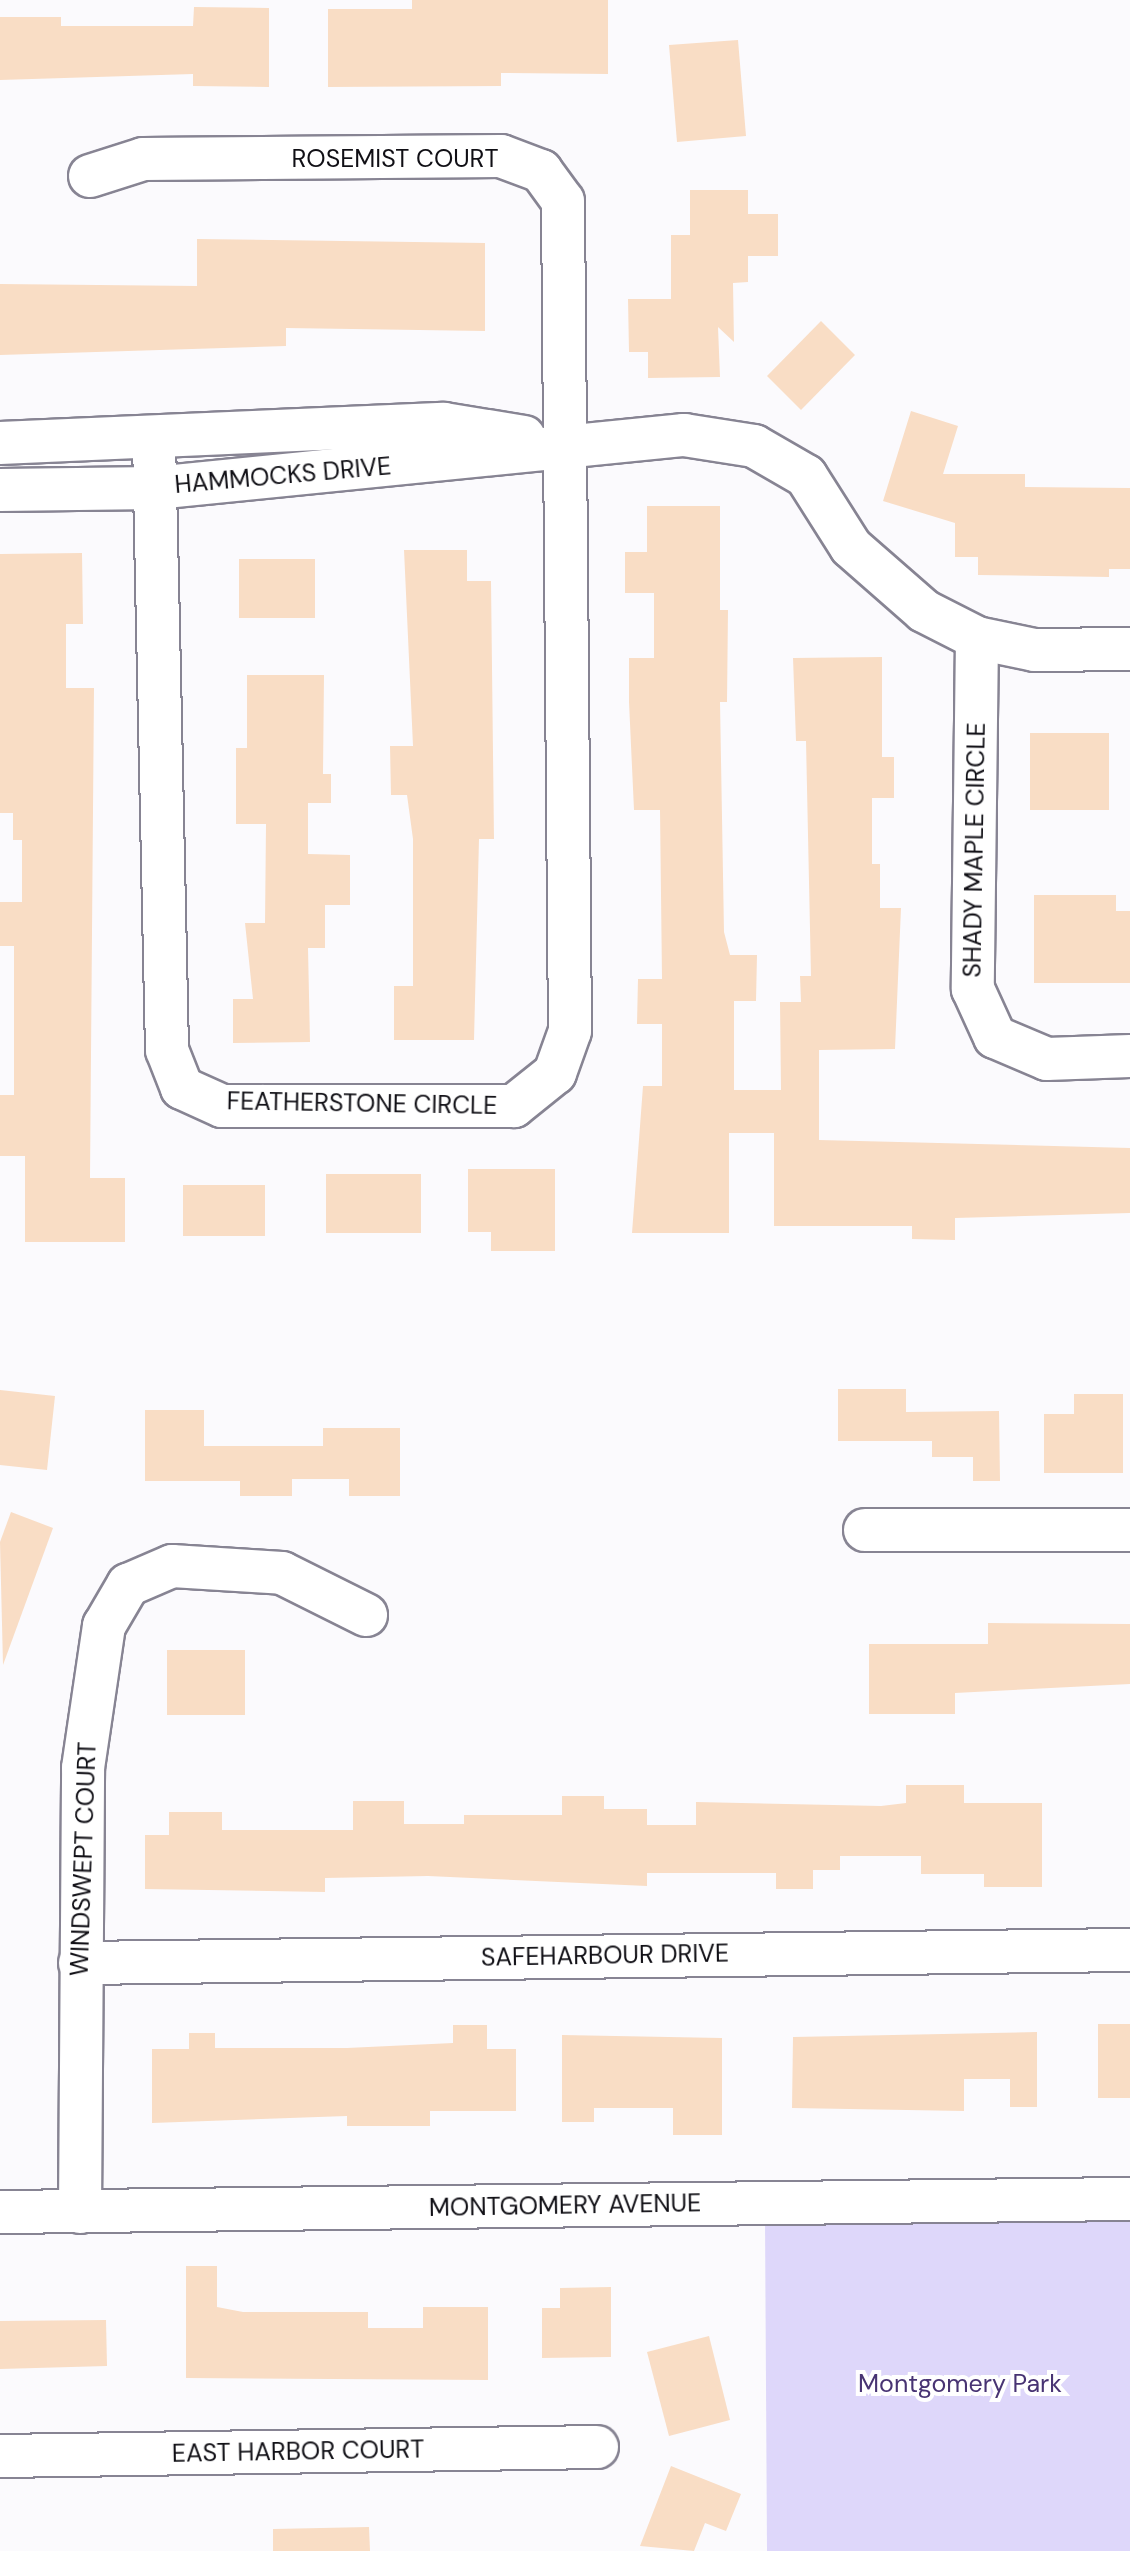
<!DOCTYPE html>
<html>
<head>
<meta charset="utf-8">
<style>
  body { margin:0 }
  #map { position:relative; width:1130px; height:2551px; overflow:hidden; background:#fbfafd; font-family:"DM Sans",sans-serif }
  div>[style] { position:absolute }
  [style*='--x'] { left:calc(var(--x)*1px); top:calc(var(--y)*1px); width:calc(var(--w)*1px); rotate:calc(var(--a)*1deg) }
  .green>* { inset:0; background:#ded7fa }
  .building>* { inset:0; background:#f9ddc5 }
  .roads { filter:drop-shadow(2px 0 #878493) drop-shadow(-2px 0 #878493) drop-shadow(0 2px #878493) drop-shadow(0 -2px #878493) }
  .minor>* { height:42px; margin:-21px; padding:0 21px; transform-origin:21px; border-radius:21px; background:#fff }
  span { translate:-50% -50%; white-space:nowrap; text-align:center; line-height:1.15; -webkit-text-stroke:8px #fff; paint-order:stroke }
  .street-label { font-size:25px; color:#100f15 }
  .park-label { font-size:25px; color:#483473 }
</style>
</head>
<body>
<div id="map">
  <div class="green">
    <div style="clip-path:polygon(1130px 2213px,1130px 2551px,767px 2551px,765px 2220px)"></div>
  </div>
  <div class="building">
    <div style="clip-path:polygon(412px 0,608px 0,608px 74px,501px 73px,501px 86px,328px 87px,328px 9px,412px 9px)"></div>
    <div style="clip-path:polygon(194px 7px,269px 8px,269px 87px,193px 86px,193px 74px,0 80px,0 17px,61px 17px,61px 26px,193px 26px)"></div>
    <div style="clip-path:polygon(738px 40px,746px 136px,677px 142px,669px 45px)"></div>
    <div style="clip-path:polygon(690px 190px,748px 190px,748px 214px,778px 214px,778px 256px,748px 256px,748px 282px,733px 283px,734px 342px,718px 327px,720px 377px,648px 378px,648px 352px,629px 352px,628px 299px,671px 299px,671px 235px,690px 235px)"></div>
    <div style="clip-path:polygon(197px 239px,485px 243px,485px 331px,286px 328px,286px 346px,0 355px,0 284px,197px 286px)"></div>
    <div style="clip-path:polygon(821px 321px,855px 355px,801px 410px,767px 376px)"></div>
    <div style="clip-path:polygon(911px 411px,958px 426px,943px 474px,1025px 474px,1025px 487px,1130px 488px,1130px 569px,1109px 569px,1109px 577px,978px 575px,978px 557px,955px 557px,955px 523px,883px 501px)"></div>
    <div style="clip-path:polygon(647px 506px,720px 506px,720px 610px,728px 610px,727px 702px,720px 702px,724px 932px,730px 955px,757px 955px,756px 1001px,734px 1001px,734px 1090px,781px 1090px,780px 1002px,801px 1002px,800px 976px,811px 976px,806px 741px,796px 741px,793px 658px,882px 657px,882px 757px,894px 757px,894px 798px,872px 798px,872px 864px,880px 864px,880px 908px,901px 908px,895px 1049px,819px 1050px,819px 1140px,1130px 1148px,1130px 1213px,955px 1218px,955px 1240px,912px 1239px,912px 1226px,774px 1226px,774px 1133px,729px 1133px,729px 1233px,632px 1233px,643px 1086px,662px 1086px,662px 1024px,637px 1024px,638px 979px,662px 979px,660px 810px,634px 810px,629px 702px,629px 658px,654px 658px,654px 593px,625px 593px,625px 552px,647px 552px)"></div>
    <div style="clip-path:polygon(404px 550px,467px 550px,467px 581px,491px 581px,494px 839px,479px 839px,474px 1040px,394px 1040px,394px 986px,413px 986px,413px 839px,407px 795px,391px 795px,390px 746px,413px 746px)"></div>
    <div style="clip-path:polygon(82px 553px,83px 624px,66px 624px,66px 688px,94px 688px,90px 1178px,125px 1178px,125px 1242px,25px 1242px,25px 1156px,0 1156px,0 1095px,14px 1095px,14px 946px,0 946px,0 902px,22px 902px,22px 840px,13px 840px,13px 813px,0 813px,0 554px)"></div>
    <div style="clip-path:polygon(239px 559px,315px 559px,315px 618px,239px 618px)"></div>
    <div style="clip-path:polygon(247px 675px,324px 675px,323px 774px,331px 774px,331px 803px,308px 803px,308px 854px,350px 855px,350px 905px,325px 905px,325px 948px,308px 948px,310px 1042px,233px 1043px,233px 999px,253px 999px,245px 923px,265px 923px,266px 824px,236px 824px,236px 748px,247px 748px)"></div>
    <div style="clip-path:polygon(1030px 733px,1109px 733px,1109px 810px,1030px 810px)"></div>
    <div style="clip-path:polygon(1034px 895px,1116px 895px,1116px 911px,1130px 911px,1130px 983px,1034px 983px)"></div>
    <div style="clip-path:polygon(468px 1169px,555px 1169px,555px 1251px,491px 1251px,491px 1232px,468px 1232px)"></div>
    <div style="clip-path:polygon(326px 1174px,421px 1174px,421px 1233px,326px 1233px)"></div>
    <div style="clip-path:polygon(183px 1185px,265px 1185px,265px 1236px,183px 1236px)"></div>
    <div style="clip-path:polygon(838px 1389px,906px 1389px,906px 1412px,999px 1411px,1000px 1481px,973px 1481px,973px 1457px,932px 1457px,932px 1441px,838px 1441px)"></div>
    <div style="clip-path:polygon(0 1390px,55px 1396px,47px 1470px,0 1465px)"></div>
    <div style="clip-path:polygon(1074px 1394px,1123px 1394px,1123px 1473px,1044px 1473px,1044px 1414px,1074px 1414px)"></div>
    <div style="clip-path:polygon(145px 1410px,204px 1410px,204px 1446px,323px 1446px,323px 1428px,400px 1428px,400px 1496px,349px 1496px,349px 1479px,292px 1479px,292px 1496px,240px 1496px,240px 1481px,145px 1481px)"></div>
    <div style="clip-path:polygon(11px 1512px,53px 1528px,3px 1665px,0 1542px)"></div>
    <div style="clip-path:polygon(988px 1623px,1130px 1624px,1130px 1684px,955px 1693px,955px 1714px,869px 1714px,869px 1644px,988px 1644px)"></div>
    <div style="clip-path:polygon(167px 1650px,245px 1650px,245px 1715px,167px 1715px)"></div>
    <div style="clip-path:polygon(906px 1785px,964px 1785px,964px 1803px,1042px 1803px,1042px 1887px,984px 1887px,984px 1874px,921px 1874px,921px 1856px,840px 1856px,840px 1870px,813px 1870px,813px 1889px,776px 1889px,776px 1873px,647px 1873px,647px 1886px,428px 1876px,325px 1878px,325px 1892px,145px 1889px,145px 1835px,169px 1835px,169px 1812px,222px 1812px,222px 1830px,353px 1830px,353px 1801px,404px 1801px,404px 1824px,464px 1824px,464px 1815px,562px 1815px,562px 1796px,604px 1796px,604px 1809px,647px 1809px,647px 1825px,696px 1825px,696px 1802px,881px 1806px,906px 1803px)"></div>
    <div style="clip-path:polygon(1098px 2024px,1130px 2024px,1130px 2098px,1098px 2098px)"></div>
    <div style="clip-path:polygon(453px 2025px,487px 2025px,487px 2049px,516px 2049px,516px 2111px,430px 2111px,430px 2126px,347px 2126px,347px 2116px,152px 2123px,152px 2049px,189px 2049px,189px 2033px,215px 2033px,215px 2048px,347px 2048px,453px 2043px)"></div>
    <div style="clip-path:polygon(1037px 2032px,1037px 2107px,1010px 2107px,1010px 2079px,964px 2079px,964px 2111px,792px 2108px,793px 2037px)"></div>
    <div style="clip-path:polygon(562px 2035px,722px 2038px,722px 2135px,673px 2135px,673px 2108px,594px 2108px,594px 2122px,562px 2122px)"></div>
    <div style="clip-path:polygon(186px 2266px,217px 2266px,217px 2307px,243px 2312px,368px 2312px,368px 2328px,423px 2328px,423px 2307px,488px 2307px,488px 2380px,186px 2378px)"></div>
    <div style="clip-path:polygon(611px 2287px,611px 2357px,542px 2358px,542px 2308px,560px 2308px,560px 2288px)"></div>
    <div style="clip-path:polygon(106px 2320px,107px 2366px,0 2369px,0 2321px)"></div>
    <div style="clip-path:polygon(709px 2336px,730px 2420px,669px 2436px,647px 2352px)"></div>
    <div style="clip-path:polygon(671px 2466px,741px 2494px,726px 2531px,705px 2523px,694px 2551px,640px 2546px)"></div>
    <div style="clip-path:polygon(369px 2527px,370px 2551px,273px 2551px,273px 2529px)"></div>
  </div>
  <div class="roads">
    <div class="minor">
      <div style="--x:90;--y:176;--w:56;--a:-17.8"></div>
      <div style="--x:143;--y:159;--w:358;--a:-0.5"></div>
      <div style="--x:501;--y:156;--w:43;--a:20.6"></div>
      <div style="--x:541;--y:171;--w:37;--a:54"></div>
      <div style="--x:563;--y:201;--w:830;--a:89.52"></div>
      <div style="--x:570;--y:1031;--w:45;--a:109.7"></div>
      <div style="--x:555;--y:1073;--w:53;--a:141.2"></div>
      <div style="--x:514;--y:1106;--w:292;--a:180"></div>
      <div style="--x:222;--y:1106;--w:44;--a:-155.8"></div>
      <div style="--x:182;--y:1088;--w:41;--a:-111.5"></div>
      <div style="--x:167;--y:1050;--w:612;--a:-91.22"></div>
      <div style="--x:0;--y:443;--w:444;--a:-2.5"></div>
      <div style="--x:444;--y:424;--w:81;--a:9.2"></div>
      <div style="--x:0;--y:490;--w:155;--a:-0.7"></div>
      <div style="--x:155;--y:488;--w:532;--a:-5.72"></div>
      <div style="--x:684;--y:435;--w:71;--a:8.9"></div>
      <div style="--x:754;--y:446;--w:60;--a:30"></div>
      <div style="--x:806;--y:476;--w:84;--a:57.6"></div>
      <div style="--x:851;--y:547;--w:97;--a:41.2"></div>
      <div style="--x:924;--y:611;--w:59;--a:27"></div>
      <div style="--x:977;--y:638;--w:59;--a:11.7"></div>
      <div style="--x:1035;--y:650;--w:95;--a:-0.6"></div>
      <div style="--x:977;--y:638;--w:351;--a:90.7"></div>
      <div style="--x:973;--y:989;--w:53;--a:65.4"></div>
      <div style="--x:995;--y:1037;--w:56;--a:22.9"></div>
      <div style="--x:1047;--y:1059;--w:83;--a:-2.1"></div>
      <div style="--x:865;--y:1530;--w:265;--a:0"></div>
      <div style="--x:80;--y:1963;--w:1050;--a:-0.71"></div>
      <div style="--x:0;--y:2212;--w:1130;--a:-0.66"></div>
      <div style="--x:80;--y:2212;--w:444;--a:-89.6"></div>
      <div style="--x:83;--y:1768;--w:144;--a:-81.6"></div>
      <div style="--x:104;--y:1626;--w:48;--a:-59.7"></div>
      <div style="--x:128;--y:1585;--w:48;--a:-23.4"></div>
      <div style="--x:172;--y:1566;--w:110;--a:3.6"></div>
      <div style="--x:282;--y:1573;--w:94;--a:26.6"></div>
      <div style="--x:0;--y:2456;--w:597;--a:-0.86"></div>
    </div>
  </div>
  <div class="street-label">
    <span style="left:395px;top:159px">ROSEMIST COURT</span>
    <span style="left:283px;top:476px;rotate:-5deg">HAMMOCKS DRIVE</span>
    <span style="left:975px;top:850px;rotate:-89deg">SHADY MAPLE CIRCLE</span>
    <span style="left:362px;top:1104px;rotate:1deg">FEATHERSTONE CIRCLE</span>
    <span style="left:84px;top:1859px;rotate:-88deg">WINDSWEPT COURT</span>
    <span style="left:605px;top:1956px;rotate:-1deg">SAFEHARBOUR DRIVE</span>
    <span style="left:565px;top:2206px;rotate:-1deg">MONTGOMERY AVENUE</span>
    <span style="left:298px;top:2452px;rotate:-1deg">EAST HARBOR COURT</span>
  </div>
  <div class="park-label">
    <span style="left:960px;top:2384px">Montgomery Park</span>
  </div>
</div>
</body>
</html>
